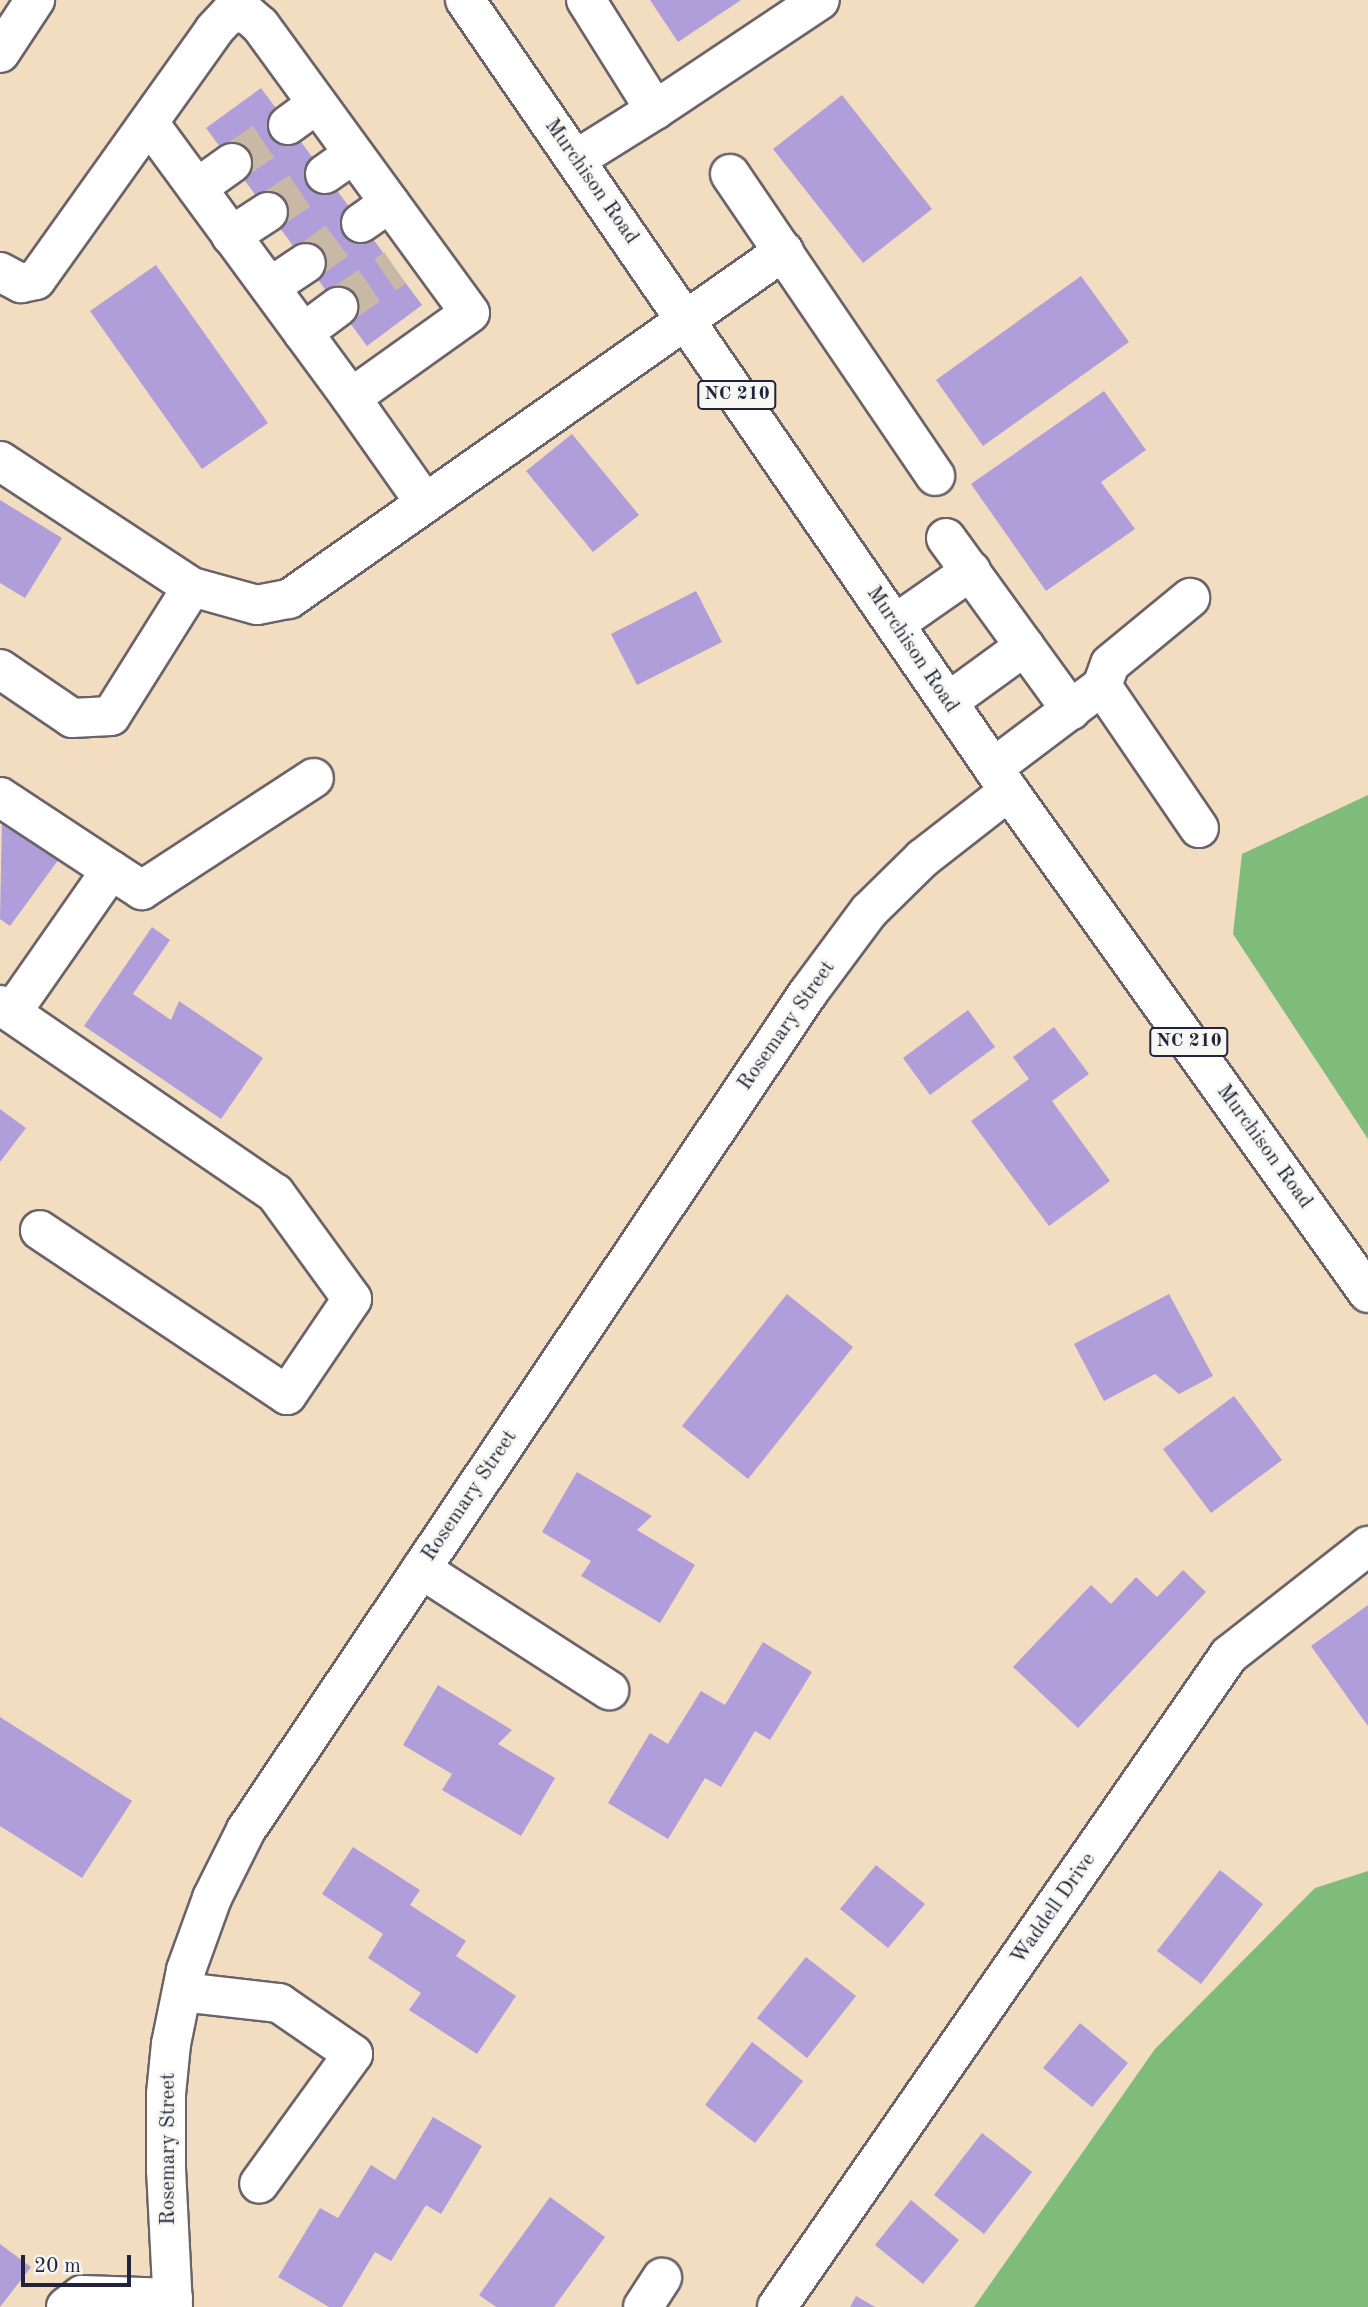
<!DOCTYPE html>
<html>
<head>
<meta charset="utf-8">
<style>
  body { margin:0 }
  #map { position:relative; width:1368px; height:2307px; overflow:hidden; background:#f3ddc1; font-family:"Old Standard TT",serif }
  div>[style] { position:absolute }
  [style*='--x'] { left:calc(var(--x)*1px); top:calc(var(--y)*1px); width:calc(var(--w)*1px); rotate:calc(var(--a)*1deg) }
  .forest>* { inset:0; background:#7fbb7a }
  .building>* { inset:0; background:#af9eda }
  .minor-tunnel>* { height:38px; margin-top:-19px; transform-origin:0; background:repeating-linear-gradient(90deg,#c9b8a6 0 38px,transparent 0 57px) }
  .roads { filter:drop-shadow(2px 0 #6b636a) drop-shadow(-2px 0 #6b636a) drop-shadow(0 2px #6b636a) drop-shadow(0 -2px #6b636a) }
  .minor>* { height:38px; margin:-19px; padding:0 19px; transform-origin:19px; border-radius:19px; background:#fff }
  .major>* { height:38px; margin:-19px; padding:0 19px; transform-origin:19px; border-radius:19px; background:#fff }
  span { translate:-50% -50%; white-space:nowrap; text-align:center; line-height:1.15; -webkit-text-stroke:5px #f6f6f2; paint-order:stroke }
  .shield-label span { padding:2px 5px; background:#f6f6f2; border:2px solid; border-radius:5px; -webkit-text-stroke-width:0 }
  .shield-label { font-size:19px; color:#22223b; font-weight:700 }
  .street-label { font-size:21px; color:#22223b }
  .scale { position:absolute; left:21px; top:2255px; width:110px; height:32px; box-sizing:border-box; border:4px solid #22223b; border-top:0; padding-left:9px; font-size:21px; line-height:24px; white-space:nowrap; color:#22223b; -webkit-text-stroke:5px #f6f6f2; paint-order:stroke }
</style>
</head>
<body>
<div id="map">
  <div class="forest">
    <div style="clip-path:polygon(1368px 795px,1368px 1139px,1233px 934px,1242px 854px)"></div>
    <div style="clip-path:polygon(1368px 1871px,1368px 2307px,974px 2307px,1155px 2049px,1315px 1888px)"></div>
  </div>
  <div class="building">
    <div style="clip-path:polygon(650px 0,741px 0,678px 42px)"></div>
    <div style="clip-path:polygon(261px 88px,422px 305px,367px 346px,206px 128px)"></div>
    <div style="clip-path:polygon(842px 95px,932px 209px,863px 263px,773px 149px)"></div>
    <div style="clip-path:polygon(156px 265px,268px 423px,202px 469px,90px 311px)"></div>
    <div style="clip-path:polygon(1081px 276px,1129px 342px,983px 446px,936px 380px)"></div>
    <div style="clip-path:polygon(1104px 391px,1146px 450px,1101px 482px,1135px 529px,1046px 591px,971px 484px)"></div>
    <div style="clip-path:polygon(572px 434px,639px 515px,593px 552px,526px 471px)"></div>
    <div style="clip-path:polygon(0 500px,62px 538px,25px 598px,0 583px)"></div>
    <div style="clip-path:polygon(696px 591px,722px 642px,637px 685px,611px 634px)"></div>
    <div style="clip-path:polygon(2px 818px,59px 859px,10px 926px,0 919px)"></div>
    <div style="clip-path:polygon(152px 927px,170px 940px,133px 994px,171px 1020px,179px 1001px,263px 1058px,221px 1119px,84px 1026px)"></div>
    <div style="clip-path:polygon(968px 1010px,995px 1047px,930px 1095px,903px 1058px)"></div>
    <div style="clip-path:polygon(1054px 1027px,1089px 1074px,1052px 1101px,1110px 1181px,1049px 1226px,971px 1121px,1029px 1079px,1013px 1057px)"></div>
    <div style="clip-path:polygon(0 1109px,26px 1128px,0 1162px)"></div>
    <div style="clip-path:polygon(787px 1294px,853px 1347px,748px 1479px,682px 1426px)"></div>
    <div style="clip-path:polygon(1169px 1294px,1213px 1376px,1179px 1394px,1155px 1374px,1104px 1401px,1074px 1344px)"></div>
    <div style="clip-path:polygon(1234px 1396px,1282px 1460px,1211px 1513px,1163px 1449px)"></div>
    <div style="clip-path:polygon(577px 1472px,652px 1516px,637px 1530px,695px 1565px,660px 1623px,581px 1576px,591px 1561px,542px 1532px)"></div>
    <div style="clip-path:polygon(1183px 1570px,1206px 1592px,1078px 1728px,1013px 1667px,1091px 1585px,1111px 1604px,1136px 1577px,1157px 1597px)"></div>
    <div style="clip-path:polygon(1368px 1605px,1368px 1726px,1311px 1646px)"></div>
    <div style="clip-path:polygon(763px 1642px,812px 1672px,770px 1740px,755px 1731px,721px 1787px,705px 1778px,668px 1839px,608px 1803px,650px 1733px,668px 1744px,701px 1691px,725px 1705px)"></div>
    <div style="clip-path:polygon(438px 1685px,512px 1730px,498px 1744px,555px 1778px,521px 1836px,442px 1790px,452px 1774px,403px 1745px)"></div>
    <div style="clip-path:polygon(0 1717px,132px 1801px,82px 1878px,0 1826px)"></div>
    <div style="clip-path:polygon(353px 1847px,420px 1890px,410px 1905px,466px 1941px,456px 1956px,516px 1996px,477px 2054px,409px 2010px,421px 1993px,368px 1958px,383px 1934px,322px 1894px)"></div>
    <div style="clip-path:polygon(876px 1865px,925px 1904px,888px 1948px,840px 1909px)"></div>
    <div style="clip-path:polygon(1220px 1870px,1263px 1904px,1201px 1984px,1157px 1951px)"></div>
    <div style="clip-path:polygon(806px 1957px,856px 1996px,807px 2058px,757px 2018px)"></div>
    <div style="clip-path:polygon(1080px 2023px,1128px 2063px,1092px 2107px,1043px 2068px)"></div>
    <div style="clip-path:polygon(752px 2042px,803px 2081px,755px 2143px,705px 2105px)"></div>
    <div style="clip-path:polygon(433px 2117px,482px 2146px,441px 2214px,426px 2205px,391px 2261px,375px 2252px,342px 2307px,329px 2307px,278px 2277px,320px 2208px,338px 2218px,371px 2165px,395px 2180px)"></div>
    <div style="clip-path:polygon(982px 2133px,1032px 2172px,984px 2234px,934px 2195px)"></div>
    <div style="clip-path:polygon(550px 2197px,605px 2237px,554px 2307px,496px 2307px,479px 2295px)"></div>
    <div style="clip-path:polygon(911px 2200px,959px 2240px,923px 2284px,875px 2245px)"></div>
    <div style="clip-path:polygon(0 2244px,31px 2267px,0 2307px)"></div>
    <div style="clip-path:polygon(856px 2296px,875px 2307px,850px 2307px)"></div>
  </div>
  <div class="minor-tunnel">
    <div style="--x:232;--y:163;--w:68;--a:-34.2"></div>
    <div style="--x:268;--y:212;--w:69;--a:-33.7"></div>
    <div style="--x:306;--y:263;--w:68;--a:-36"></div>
    <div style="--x:338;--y:307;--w:69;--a:-34.4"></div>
  </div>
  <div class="roads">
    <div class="minor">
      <div style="--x:586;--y:0;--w:130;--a:57.9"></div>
      <div style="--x:655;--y:110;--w:198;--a:-33.7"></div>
      <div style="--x:149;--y:123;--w:341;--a:53.7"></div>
      <div style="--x:288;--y:125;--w:36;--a:-36"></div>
      <div style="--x:575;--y:160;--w:94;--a:-32"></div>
      <div style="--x:325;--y:174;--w:35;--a:-35"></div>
      <div style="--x:730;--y:174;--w:365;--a:55.8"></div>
      <div style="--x:197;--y:188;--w:43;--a:-35.5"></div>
      <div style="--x:361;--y:223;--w:35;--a:-35"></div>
      <div style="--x:231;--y:236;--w:44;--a:-33"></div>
      <div style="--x:0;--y:272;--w:24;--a:28"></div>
      <div style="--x:21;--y:283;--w:15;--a:-11"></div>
      <div style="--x:36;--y:280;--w:307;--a:-54.5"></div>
      <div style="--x:214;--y:30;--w:22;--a:-47"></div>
      <div style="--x:229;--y:14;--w:17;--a:-3"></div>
      <div style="--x:246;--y:13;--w:18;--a:41"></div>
      <div style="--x:260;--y:25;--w:356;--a:53.9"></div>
      <div style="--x:470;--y:313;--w:146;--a:144.5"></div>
      <div style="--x:351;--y:398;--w:128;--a:54.8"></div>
      <div style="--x:270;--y:287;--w:43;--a:-33.7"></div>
      <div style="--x:303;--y:333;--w:44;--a:-36.6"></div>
      <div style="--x:0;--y:461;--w:230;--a:33.3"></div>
      <div style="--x:192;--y:587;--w:67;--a:15.5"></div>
      <div style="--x:257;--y:605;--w:33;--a:-11"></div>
      <div style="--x:289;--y:599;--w:605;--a:-35.11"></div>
      <div style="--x:946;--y:538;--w:213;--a:54"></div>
      <div style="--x:895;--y:624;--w:93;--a:-34.9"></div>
      <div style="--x:0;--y:669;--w:87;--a:34.2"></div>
      <div style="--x:72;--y:718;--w:39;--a:-3"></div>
      <div style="--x:111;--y:716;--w:152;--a:-57.9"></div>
      <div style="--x:1102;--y:686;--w:172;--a:55.7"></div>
      <div style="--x:948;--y:702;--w:95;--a:-36"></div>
      <div style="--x:993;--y:768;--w:136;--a:-37"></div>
      <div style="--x:1102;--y:686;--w:23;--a:-70"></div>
      <div style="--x:1110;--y:664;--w:104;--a:-39.5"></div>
      <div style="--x:0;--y:797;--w:133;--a:33.3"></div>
      <div style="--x:111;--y:870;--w:173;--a:124.9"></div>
      <div style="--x:111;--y:870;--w:37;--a:33"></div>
      <div style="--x:142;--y:890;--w:205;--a:-33.1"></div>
      <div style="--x:0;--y:1005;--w:333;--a:34.4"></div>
      <div style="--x:275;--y:1193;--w:131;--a:54"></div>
      <div style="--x:352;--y:1299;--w:116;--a:124.1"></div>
      <div style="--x:287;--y:1395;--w:297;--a:-146.3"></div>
      <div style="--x:421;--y:1569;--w:224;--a:32.8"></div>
      <div style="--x:182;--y:1992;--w:98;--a:6.5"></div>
      <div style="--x:279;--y:2003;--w:90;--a:34.6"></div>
      <div style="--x:353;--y:2054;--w:160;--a:125.9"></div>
      <div style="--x:66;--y:2307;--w:20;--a:-37"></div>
      <div style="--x:82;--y:2295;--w:91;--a:1.9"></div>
      <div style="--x:173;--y:2307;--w:137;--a:-92.9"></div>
      <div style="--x:166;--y:2170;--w:76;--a:-90"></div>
      <div style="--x:166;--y:2094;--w:50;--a:-84.3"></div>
      <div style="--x:171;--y:2044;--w:76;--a:-78.5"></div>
      <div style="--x:186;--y:1970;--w:77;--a:-70.1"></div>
      <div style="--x:212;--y:1898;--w:76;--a:-63.4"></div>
      <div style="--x:246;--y:1830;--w:1008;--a:-56.12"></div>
      <div style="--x:808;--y:993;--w:102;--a:-53.4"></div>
      <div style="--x:869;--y:911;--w:76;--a:-44.5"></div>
      <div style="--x:923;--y:858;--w:109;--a:-37.9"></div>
      <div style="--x:643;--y:2307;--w:35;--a:-57"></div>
      <div style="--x:777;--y:2307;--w:793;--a:-55.27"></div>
      <div style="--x:1229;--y:1655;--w:177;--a:-38.1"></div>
    </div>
    <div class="major">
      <div style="--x:465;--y:0;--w:960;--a:55.48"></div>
      <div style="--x:1009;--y:791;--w:617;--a:54.43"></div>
      <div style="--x:0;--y:53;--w:64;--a:-56.6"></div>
    </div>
  </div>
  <div class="shield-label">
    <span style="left:737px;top:395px">NC 210</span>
    <span style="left:1189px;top:1042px">NC 210</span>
  </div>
  <div class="street-label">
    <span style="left:591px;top:182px;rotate:55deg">Murchison Road</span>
    <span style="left:912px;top:650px;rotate:56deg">Murchison Road</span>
    <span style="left:787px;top:1026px;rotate:-55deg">Rosemary Street</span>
    <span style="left:1264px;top:1147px;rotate:54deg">Murchison Road</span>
    <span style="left:470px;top:1496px;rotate:-56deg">Rosemary Street</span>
    <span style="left:1054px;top:1909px;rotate:-55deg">Waddell Drive</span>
    <span style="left:169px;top:2149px;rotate:-90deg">Rosemary Street</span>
  </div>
  <div class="scale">20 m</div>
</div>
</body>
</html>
